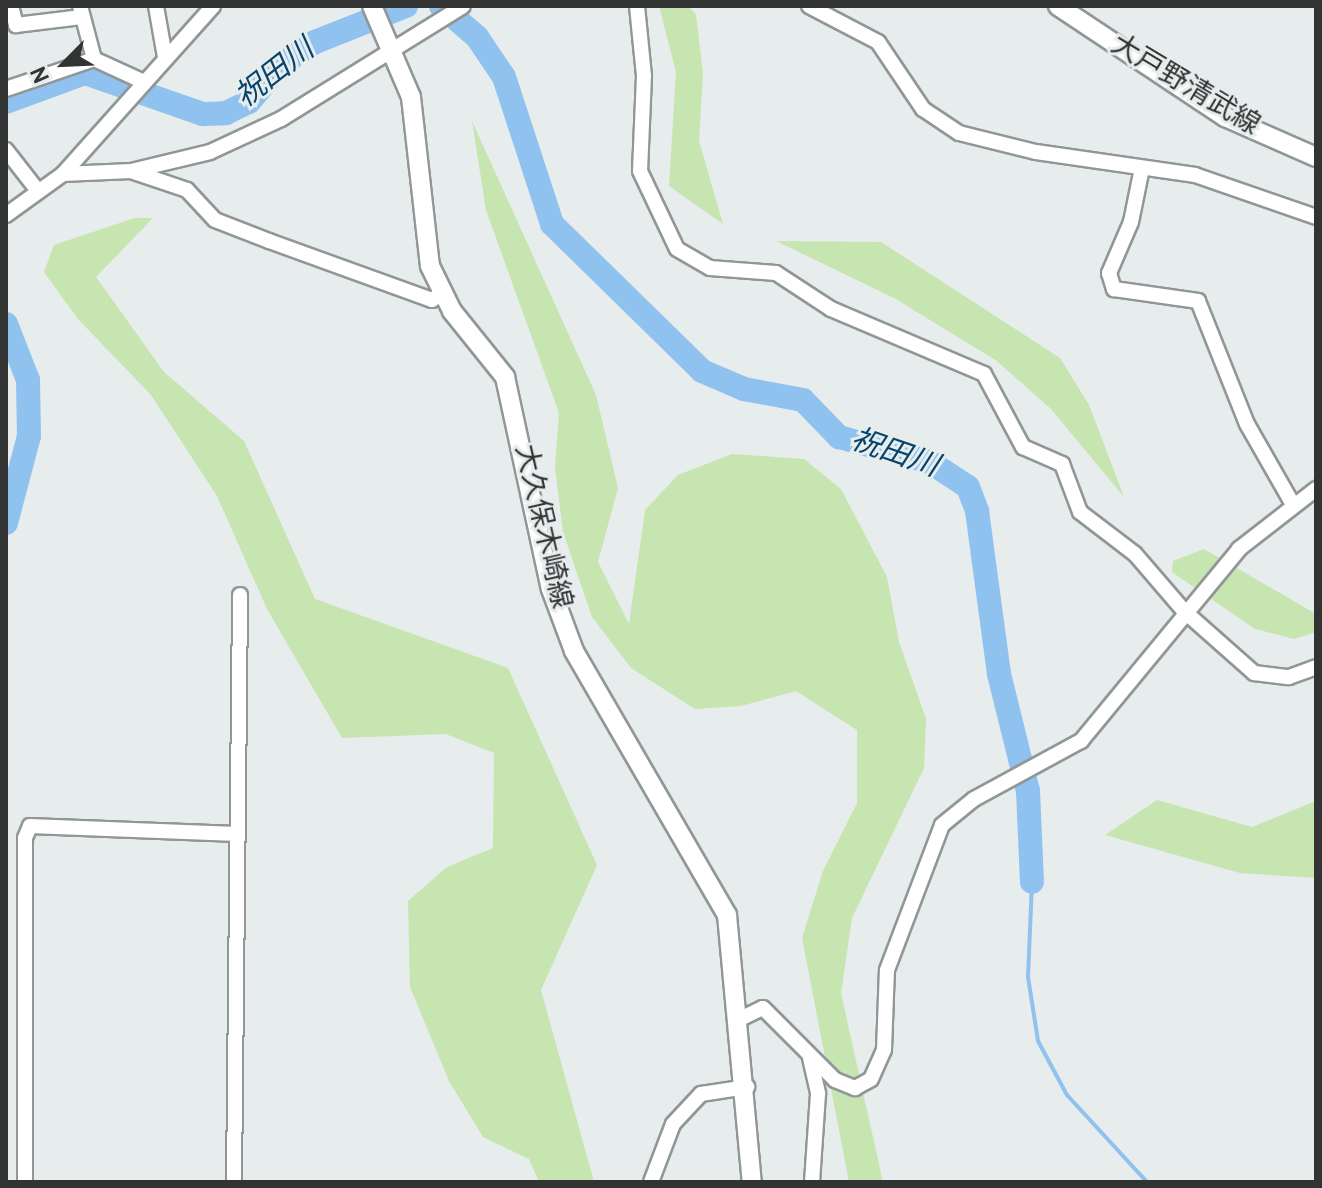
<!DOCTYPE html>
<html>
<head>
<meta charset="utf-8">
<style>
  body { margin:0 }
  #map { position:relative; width:1322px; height:1188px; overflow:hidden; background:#e7ecec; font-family:Overpass,"Noto Sans JP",sans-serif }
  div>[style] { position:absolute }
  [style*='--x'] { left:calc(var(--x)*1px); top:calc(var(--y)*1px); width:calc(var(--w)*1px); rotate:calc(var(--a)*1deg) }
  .green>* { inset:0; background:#c6e5b1 }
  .stream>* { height:4px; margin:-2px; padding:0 2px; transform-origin:2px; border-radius:2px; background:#8fc2ee }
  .river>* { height:24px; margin:-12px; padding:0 12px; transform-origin:12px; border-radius:12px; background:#8fc2ee }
  .roads { filter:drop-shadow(2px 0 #919696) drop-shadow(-2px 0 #919696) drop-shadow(0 2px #919696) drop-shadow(0 -2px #919696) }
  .minor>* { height:14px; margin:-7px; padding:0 7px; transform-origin:7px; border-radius:7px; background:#fff }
  .major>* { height:18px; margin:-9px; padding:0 9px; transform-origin:9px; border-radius:9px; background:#fff }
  span { translate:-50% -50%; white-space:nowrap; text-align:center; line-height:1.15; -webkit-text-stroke:6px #e7ecec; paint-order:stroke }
  .street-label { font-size:28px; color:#323434 }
  .water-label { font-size:30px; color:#06446c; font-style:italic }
  .frame { position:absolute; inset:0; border:8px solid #323434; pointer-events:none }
  .north { position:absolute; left:24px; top:24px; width:80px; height:80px; -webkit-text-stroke:6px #e7ecec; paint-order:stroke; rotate:246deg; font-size:22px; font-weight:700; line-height:32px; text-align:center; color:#323434 }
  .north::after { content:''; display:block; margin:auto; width:28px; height:36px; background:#323434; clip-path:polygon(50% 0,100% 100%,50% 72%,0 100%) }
</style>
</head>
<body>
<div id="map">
  <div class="green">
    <div style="clip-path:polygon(659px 6px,688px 6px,696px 14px,703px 74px,699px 141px,723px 224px,669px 186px,676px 72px)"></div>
    <div style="clip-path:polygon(472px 121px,596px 395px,618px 488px,598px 562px,629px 624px,645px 510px,678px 475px,732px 454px,804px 459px,841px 489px,887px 577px,899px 642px,926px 719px,924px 768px,852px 918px,841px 993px,883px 1182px,849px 1182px,802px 938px,823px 871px,857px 803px,857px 730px,796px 691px,741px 706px,695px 709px,631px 668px,592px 617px,563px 532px,555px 467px,559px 413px,486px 210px)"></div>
    <div style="clip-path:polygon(135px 218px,153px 218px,96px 277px,164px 372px,244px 441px,315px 599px,508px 668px,597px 865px,541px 990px,594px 1182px,539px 1182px,529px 1159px,483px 1137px,449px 1081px,410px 987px,408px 901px,447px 867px,493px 848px,494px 753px,446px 734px,342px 738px,267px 609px,217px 496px,151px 395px,78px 319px,44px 272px,54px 245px)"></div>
    <div style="clip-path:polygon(776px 241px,881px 242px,1060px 358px,1089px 405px,1124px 497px,1051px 409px,997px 361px,894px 298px)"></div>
    <div style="clip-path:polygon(1204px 549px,1316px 614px,1316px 632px,1294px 639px,1255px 629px,1172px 572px,1173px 561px)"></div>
    <div style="clip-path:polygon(1157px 800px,1252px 827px,1316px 801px,1316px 878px,1240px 873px,1105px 835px)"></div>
  </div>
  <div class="stream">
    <div style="--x:1032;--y:882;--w:95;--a:92.4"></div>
    <div style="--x:1028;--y:977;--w:65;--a:81.1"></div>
    <div style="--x:1038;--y:1041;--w:61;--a:61.8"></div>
    <div style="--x:1067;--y:1095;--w:118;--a:47.4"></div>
  </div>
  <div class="river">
    <div style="--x:441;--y:6;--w:48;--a:40.7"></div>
    <div style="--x:477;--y:37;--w:48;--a:56"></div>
    <div style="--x:504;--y:77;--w:155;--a:71.9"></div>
    <div style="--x:552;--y:224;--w:210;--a:44.4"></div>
    <div style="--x:702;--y:371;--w:46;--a:23.2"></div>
    <div style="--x:744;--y:389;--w:60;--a:10.6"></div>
    <div style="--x:803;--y:400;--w:52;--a:45.8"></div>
    <div style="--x:839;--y:437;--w:94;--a:15.4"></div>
    <div style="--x:930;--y:462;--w:45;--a:33.3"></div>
    <div style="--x:968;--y:487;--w:26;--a:69"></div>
    <div style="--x:977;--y:511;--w:164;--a:82.3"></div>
    <div style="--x:999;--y:674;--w:121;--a:76.1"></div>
    <div style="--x:1028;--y:791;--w:91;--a:87.5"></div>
    <div style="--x:6;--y:102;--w:84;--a:-20.2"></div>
    <div style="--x:85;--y:73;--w:125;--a:19.2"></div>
    <div style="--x:203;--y:114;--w:23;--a:-2"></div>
    <div style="--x:226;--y:113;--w:25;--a:-26"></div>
    <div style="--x:249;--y:102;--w:48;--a:-50"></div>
    <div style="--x:280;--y:65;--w:42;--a:-33.3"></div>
    <div style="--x:315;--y:42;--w:98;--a:-21.6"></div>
    <div style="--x:6;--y:324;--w:60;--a:68.6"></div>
    <div style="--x:28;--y:380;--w:56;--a:89"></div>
    <div style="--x:29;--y:436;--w:90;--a:104.8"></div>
  </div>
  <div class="roads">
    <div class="minor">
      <div style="--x:11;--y:6;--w:20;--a:75"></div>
      <div style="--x:16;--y:25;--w:66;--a:-6.9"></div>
      <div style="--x:80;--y:6;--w:55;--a:75.2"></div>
      <div style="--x:156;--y:6;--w:52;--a:80"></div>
      <div style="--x:637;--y:6;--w:70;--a:84.3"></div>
      <div style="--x:644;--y:76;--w:95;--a:92.4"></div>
      <div style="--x:640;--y:171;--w:86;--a:64.6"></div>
      <div style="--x:677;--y:249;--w:38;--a:30"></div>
      <div style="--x:710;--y:268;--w:66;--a:4.3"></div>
      <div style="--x:776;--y:273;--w:66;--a:33.2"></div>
      <div style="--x:831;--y:309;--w:166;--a:23"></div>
      <div style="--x:984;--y:374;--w:83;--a:61.9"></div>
      <div style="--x:1023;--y:447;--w:43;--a:23.6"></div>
      <div style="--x:1062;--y:464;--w:51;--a:69.4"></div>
      <div style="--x:1080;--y:512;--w:69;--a:37.4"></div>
      <div style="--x:1135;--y:554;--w:75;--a:49.3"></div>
      <div style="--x:1184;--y:611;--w:94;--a:41.5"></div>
      <div style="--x:1254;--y:673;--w:35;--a:7"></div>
      <div style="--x:1289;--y:677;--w:29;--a:-20"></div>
      <div style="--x:809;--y:6;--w:78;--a:27.6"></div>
      <div style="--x:878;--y:42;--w:81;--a:56.1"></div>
      <div style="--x:923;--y:109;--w:43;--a:33.7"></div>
      <div style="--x:959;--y:133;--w:79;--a:13.9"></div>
      <div style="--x:1036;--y:152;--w:161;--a:8.2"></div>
      <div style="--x:1195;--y:175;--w:128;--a:19.1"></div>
      <div style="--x:6;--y:89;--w:93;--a:-18.8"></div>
      <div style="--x:94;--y:59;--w:53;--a:24.6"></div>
      <div style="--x:6;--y:150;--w:52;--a:52"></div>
      <div style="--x:1142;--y:168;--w:55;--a:101.5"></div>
      <div style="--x:1131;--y:222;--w:56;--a:113.3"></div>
      <div style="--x:1109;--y:273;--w:17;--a:73"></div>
      <div style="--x:1114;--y:289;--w:85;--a:8.1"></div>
      <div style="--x:1198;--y:301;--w:132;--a:68.3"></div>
      <div style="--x:1247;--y:424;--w:91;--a:60.3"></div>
      <div style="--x:131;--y:171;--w:59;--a:18.7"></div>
      <div style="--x:187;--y:190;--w:41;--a:47"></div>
      <div style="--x:215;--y:220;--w:58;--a:21.3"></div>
      <div style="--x:269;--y:241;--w:173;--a:19.9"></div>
      <div style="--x:432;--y:300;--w:12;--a:-35"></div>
      <div style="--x:63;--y:174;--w:68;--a:-2.5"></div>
      <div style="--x:131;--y:171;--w:81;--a:-13.5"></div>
      <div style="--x:210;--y:152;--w:78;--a:-24.9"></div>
      <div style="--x:281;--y:119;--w:214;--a:-31.8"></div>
      <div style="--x:6;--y:215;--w:70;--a:-35.7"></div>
      <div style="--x:63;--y:174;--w:225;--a:-48.2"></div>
      <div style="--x:740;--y:1019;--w:25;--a:-26"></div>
      <div style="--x:763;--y:1008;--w:102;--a:45"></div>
      <div style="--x:835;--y:1080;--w:22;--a:22"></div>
      <div style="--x:855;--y:1088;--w:18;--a:-29"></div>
      <div style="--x:871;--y:1079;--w:32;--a:-66"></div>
      <div style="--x:884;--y:1050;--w:80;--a:-87.9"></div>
      <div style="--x:887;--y:970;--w:155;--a:-69.2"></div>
      <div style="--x:942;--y:825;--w:41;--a:-39.1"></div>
      <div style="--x:974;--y:799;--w:122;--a:-28.5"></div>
      <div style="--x:1081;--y:741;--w:249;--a:-50.5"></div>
      <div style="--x:1239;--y:549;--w:98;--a:-37.9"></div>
      <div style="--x:810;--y:1058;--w:37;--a:77"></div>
      <div style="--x:818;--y:1094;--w:88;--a:93.9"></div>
      <div style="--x:25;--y:1182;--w:344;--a:-90"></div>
      <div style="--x:25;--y:838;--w:13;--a:-67"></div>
      <div style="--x:30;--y:826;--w:207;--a:2.2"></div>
      <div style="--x:234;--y:1182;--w:587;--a:-89.41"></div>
      <div style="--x:651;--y:1182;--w:62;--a:-69.2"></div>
      <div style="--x:673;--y:1124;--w:41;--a:-47"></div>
      <div style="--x:701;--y:1094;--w:47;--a:-8.7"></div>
    </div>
    <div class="major">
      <div style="--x:372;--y:6;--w:99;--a:66.8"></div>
      <div style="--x:411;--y:97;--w:170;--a:83.6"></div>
      <div style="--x:430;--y:266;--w:50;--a:63.9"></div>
      <div style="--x:452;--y:311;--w:85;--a:51.2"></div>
      <div style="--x:505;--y:377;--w:217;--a:77.8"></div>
      <div style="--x:551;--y:589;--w:66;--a:69.6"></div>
      <div style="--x:574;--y:651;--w:305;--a:59.9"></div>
      <div style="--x:727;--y:915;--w:268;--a:84.7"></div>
      <div style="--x:1058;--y:6;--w:201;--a:33.6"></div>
      <div style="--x:1225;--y:117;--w:99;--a:23.7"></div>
    </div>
  </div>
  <div class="street-label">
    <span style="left:1185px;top:86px;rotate:31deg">大戸野清武線</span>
    <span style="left:542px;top:527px;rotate:77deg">大久保木崎線</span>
  </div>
  <div class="water-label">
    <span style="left:276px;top:75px;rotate:-38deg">祝田川</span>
    <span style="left:894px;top:455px;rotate:19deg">祝田川</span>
  </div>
  <div class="frame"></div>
  <div class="north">N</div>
</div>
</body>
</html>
